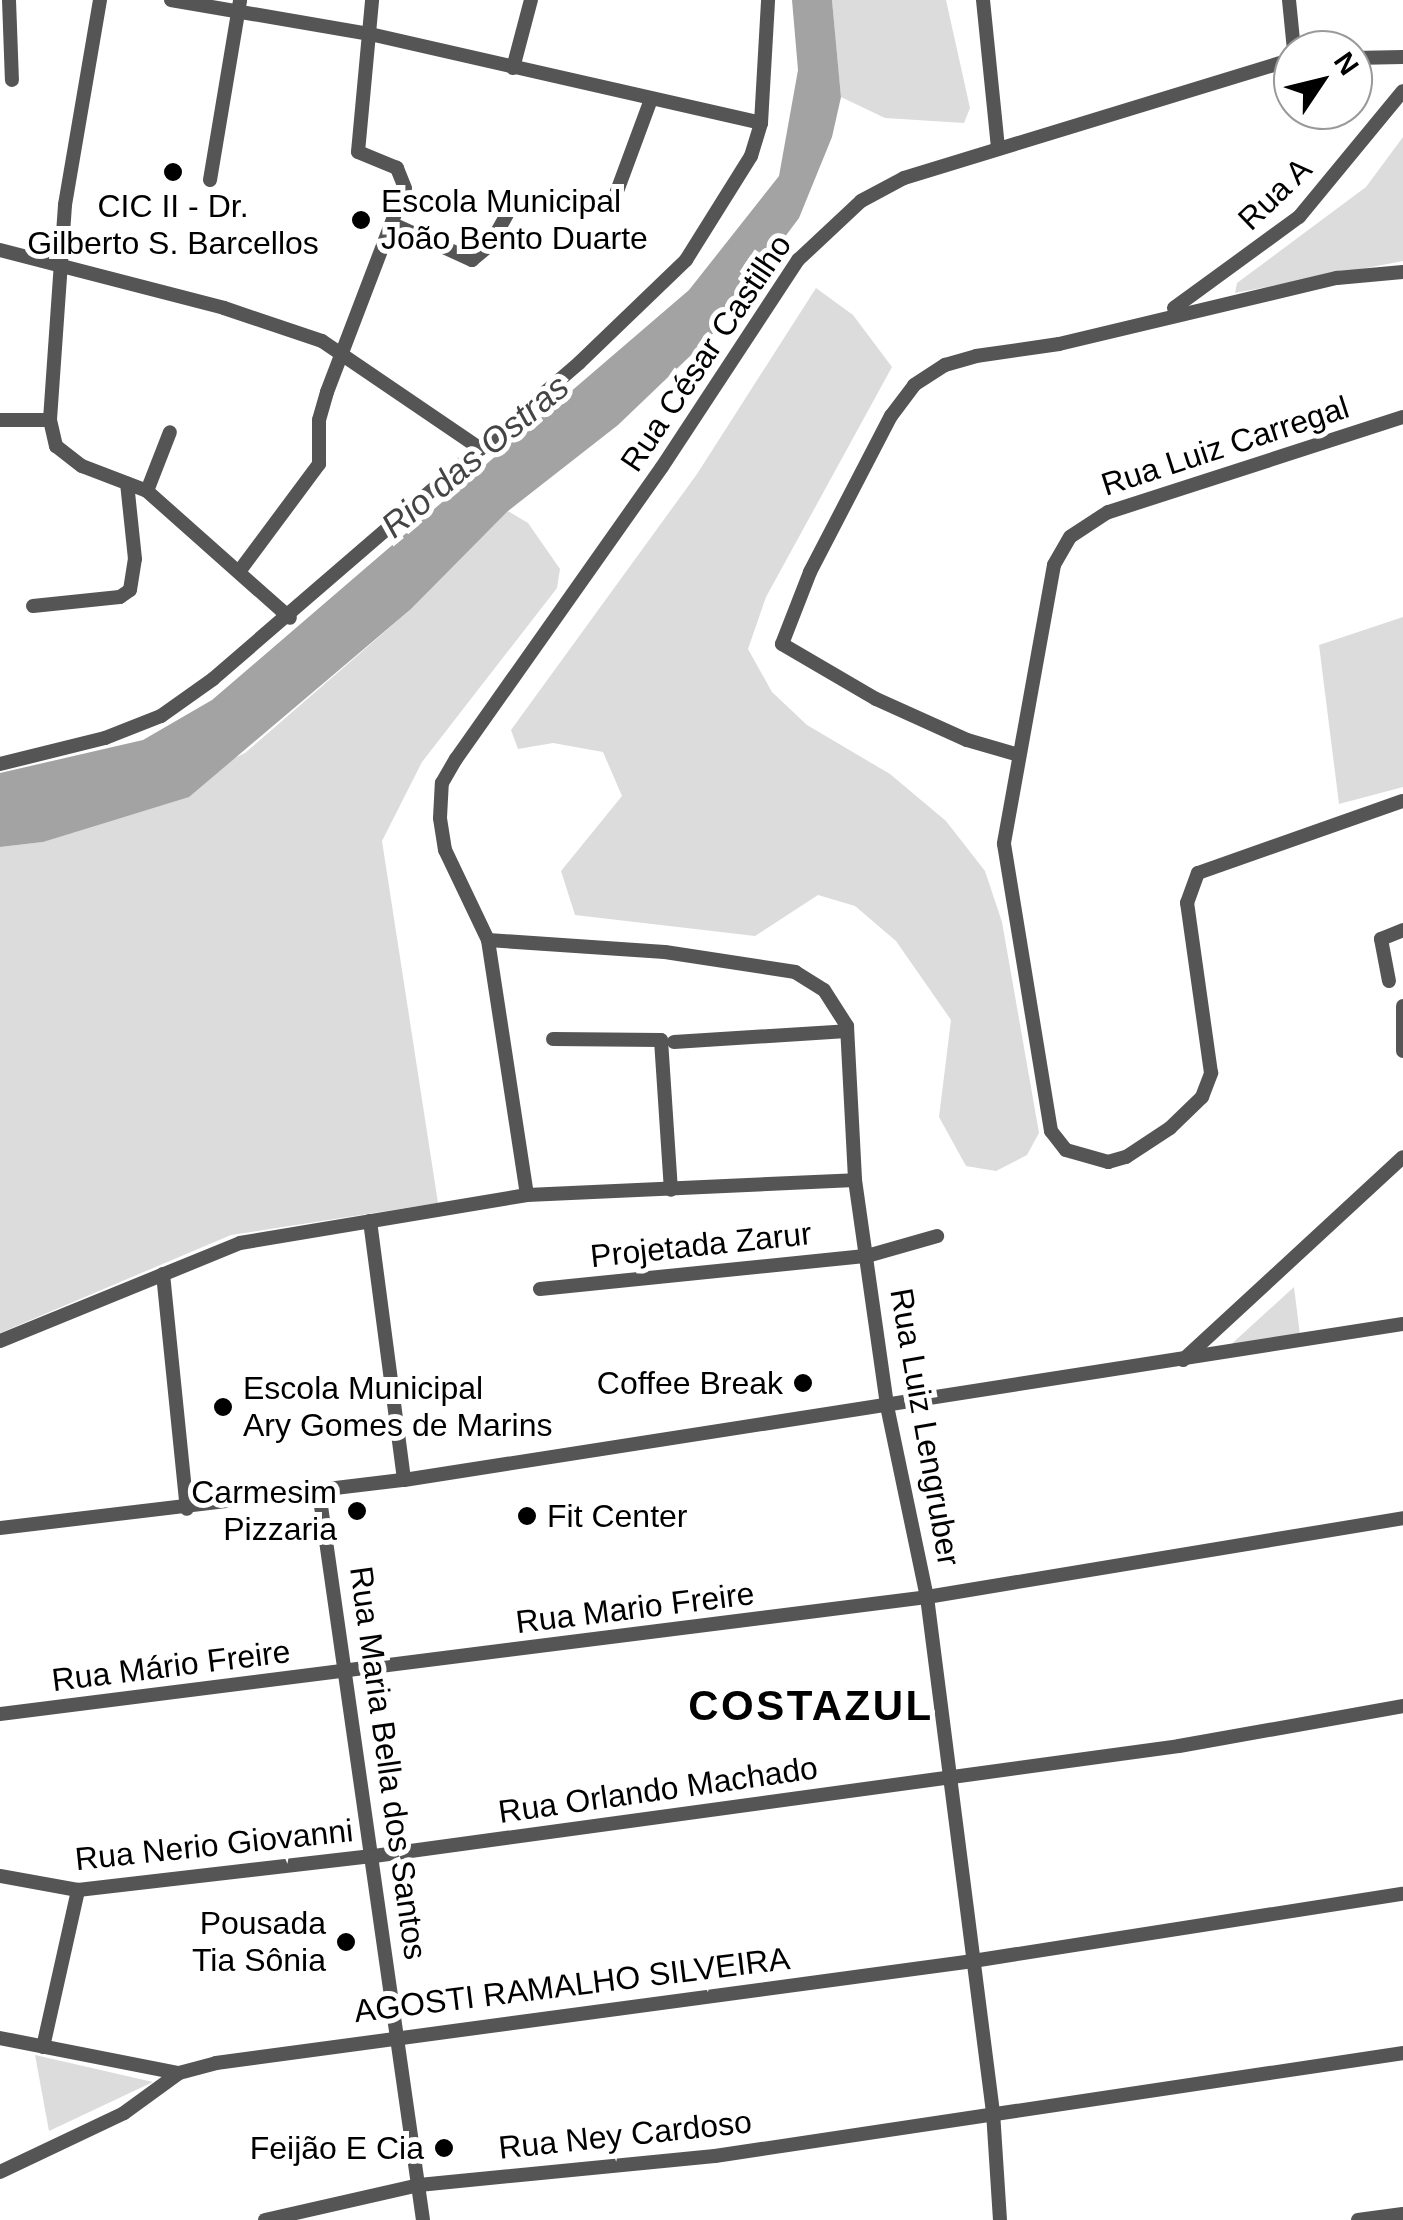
<!DOCTYPE html>
<html>
<head>
<meta charset="utf-8">
<style>
  body { margin:0 }
  #map { position:relative; width:1403px; height:2220px; overflow:hidden; background:#fff; font-family:Helvetica,sans-serif }
  div>[style] { position:absolute }
  [style*='--x'] { left:calc(var(--x)*1px); top:calc(var(--y)*1px); width:calc(var(--w)*1px); rotate:calc(var(--a)*1deg) }
  .green>* { inset:0; background:#dcdcdc }
  .water>* { inset:0; background:#a3a3a3 }
  .minor>* { height:14px; margin:-7px; padding:0 7px; transform-origin:7px; border-radius:7px; background:#555 }
  .dots>* { width:28px; height:28px; translate:-50% -50%; box-sizing:border-box; border:5px solid #fff; border-radius:50% }
  span { translate:-50% -50%; white-space:nowrap; text-align:center; line-height:1.15; -webkit-text-stroke:10px #fff; paint-order:stroke }
  .street-label { font-size:32px; color:#000 }
  .poi-label { font-size:32px; color:#000 }
  .left { translate:0 -50%; text-align:left }
  .right { translate:-100% -50%; text-align:right }
  .water-label { font-size:35px; color:#444; font-style:italic }
  .district-label { font-size:42px; color:#000; font-weight:700; letter-spacing:2.5px }
  .north { position:absolute; left:1273px; top:30px; width:100px; height:100px; box-sizing:border-box; background:#fff; border:2px solid #999; border-radius:50%; rotate:55deg; font-size:28px; font-weight:700; line-height:40px; text-align:center; color:#000 }
  .north::after { content:''; display:block; margin:auto; width:35px; height:45px; background:#000; clip-path:polygon(50% 0,100% 100%,50% 72%,0 100%) }
</style>
</head>
<body>
<div id="map">
  <div class="green">
    <div style="clip-path:polygon(832px 0,946px 0,970px 108px,964px 123px,885px 118px,841px 97px)"></div>
    <div style="clip-path:polygon(1403px 137px,1403px 261px,1235px 293px,1237px 283px,1366px 187px)"></div>
    <div style="clip-path:polygon(816px 288px,853px 315px,892px 367px,766px 597px,748px 649px,772px 692px,807px 725px,890px 774px,946px 821px,985px 871px,1002px 922px,1039px 1133px,1027px 1155px,996px 1171px,966px 1166px,939px 1117px,951px 1020px,896px 941px,855px 906px,818px 895px,755px 936px,575px 915px,561px 871px,622px 796px,603px 752px,553px 743px,518px 749px,511px 730px,697px 474px)"></div>
    <div style="clip-path:polygon(508px 511px,528px 523px,560px 569px,557px 588px,422px 762px,382px 841px,438px 1203px,231px 1235px,0 1333px,0 847px,43px 842px,99px 822px,245px 753px,411px 609px)"></div>
    <div style="clip-path:polygon(1403px 617px,1403px 787px,1339px 804px,1319px 645px)"></div>
    <div style="clip-path:polygon(1294px 1287px,1300px 1335px,1226px 1349px)"></div>
    <div style="clip-path:polygon(35px 2055px,153px 2082px,49px 2131px)"></div>
  </div>
  <div class="water">
    <div style="clip-path:polygon(792px 0,832px 0,841px 97px,832px 137px,799px 218px,710px 337px,618px 425px,508px 511px,411px 609px,189px 797px,43px 842px,0 847px,0 773px,143px 740px,212px 700px,689px 290px,779px 176px,798px 70px)"></div>
  </div>
  <div class="minor">
    <div style="--x:9;--y:0;--w:80;--a:87.9"></div>
    <div style="--x:100;--y:0;--w:208;--a:99.7"></div>
    <div style="--x:65;--y:205;--w:216;--a:94"></div>
    <div style="--x:50;--y:420;--w:27;--a:77"></div>
    <div style="--x:56;--y:446;--w:33;--a:38"></div>
    <div style="--x:82;--y:466;--w:70;--a:21"></div>
    <div style="--x:147;--y:491;--w:191;--a:41.6"></div>
    <div style="--x:171;--y:0;--w:202;--a:9.7"></div>
    <div style="--x:370;--y:34;--w:401;--a:12.8"></div>
    <div style="--x:983;--y:0;--w:148;--a:84.2"></div>
    <div style="--x:1289;--y:0;--w:50;--a:84.3"></div>
    <div style="--x:1353;--y:58;--w:50;--a:-1.1"></div>
    <div style="--x:513;--y:68;--w:70;--a:-75.2"></div>
    <div style="--x:210;--y:180;--w:182;--a:-80.5"></div>
    <div style="--x:613;--y:202;--w:110;--a:-69.7"></div>
    <div style="--x:393;--y:224;--w:87;--a:24.5"></div>
    <div style="--x:472;--y:260;--w:23;--a:-40"></div>
    <div style="--x:490;--y:245;--w:35;--a:-61"></div>
    <div style="--x:0;--y:250;--w:231;--a:14.5"></div>
    <div style="--x:224;--y:308;--w:103;--a:18.6"></div>
    <div style="--x:322;--y:341;--w:192;--a:34.2"></div>
    <div style="--x:1174;--y:308;--w:155;--a:-36.1"></div>
    <div style="--x:1299;--y:217;--w:163;--a:-50.5"></div>
    <div style="--x:1403;--y:417;--w:310;--a:162.1"></div>
    <div style="--x:1108;--y:512;--w:45;--a:146.7"></div>
    <div style="--x:1070;--y:537;--w:32;--a:120"></div>
    <div style="--x:1054;--y:565;--w:283;--a:100.2"></div>
    <div style="--x:1004;--y:844;--w:291;--a:80.7"></div>
    <div style="--x:1051;--y:1131;--w:24;--a:52"></div>
    <div style="--x:1066;--y:1150;--w:44;--a:15.9"></div>
    <div style="--x:1108;--y:1162;--w:19;--a:-16"></div>
    <div style="--x:1126;--y:1157;--w:53;--a:-33.4"></div>
    <div style="--x:1170;--y:1128;--w:45;--a:-44.1"></div>
    <div style="--x:1202;--y:1097;--w:26;--a:-69"></div>
    <div style="--x:1211;--y:1073;--w:172;--a:-98"></div>
    <div style="--x:1187;--y:903;--w:32;--a:-70"></div>
    <div style="--x:1198;--y:873;--w:217;--a:-19.4"></div>
    <div style="--x:0;--y:420;--w:50;--a:0"></div>
    <div style="--x:147;--y:491;--w:63;--a:-68.7"></div>
    <div style="--x:241;--y:569;--w:131;--a:-53.4"></div>
    <div style="--x:319;--y:464;--w:44;--a:-90"></div>
    <div style="--x:319;--y:420;--w:29;--a:-74"></div>
    <div style="--x:327;--y:392;--w:218;--a:-69.1"></div>
    <div style="--x:405;--y:188;--w:22;--a:-112"></div>
    <div style="--x:397;--y:168;--w:42;--a:-157.7"></div>
    <div style="--x:358;--y:152;--w:153;--a:-84.7"></div>
    <div style="--x:33;--y:606;--w:87;--a:-5.9"></div>
    <div style="--x:120;--y:597;--w:12;--a:-35"></div>
    <div style="--x:130;--y:590;--w:31;--a:-81"></div>
    <div style="--x:135;--y:559;--w:76;--a:-96"></div>
    <div style="--x:1019;--y:755;--w:54;--a:-163.9"></div>
    <div style="--x:967;--y:740;--w:100;--a:-155.7"></div>
    <div style="--x:876;--y:699;--w:109;--a:-149.7"></div>
    <div style="--x:782;--y:644;--w:77;--a:-68.7"></div>
    <div style="--x:810;--y:572;--w:176;--a:-62.6"></div>
    <div style="--x:891;--y:416;--w:39;--a:-53"></div>
    <div style="--x:914;--y:385;--w:37;--a:-33"></div>
    <div style="--x:945;--y:365;--w:32;--a:-16"></div>
    <div style="--x:976;--y:356;--w:84;--a:-8.2"></div>
    <div style="--x:1059;--y:344;--w:286;--a:-13.4"></div>
    <div style="--x:1337;--y:278;--w:66;--a:-5.2"></div>
    <div style="--x:0;--y:764;--w:108;--a:-13.9"></div>
    <div style="--x:105;--y:738;--w:60;--a:-21.4"></div>
    <div style="--x:161;--y:716;--w:64;--a:-35.4"></div>
    <div style="--x:213;--y:679;--w:484;--a:-40.8"></div>
    <div style="--x:579;--y:363;--w:149;--a:-43.9"></div>
    <div style="--x:686;--y:260;--w:123;--a:-58"></div>
    <div style="--x:751;--y:156;--w:34;--a:-73"></div>
    <div style="--x:761;--y:123;--w:123;--a:-86.7"></div>
    <div style="--x:488;--y:940;--w:177;--a:3.9"></div>
    <div style="--x:665;--y:952;--w:132;--a:8.7"></div>
    <div style="--x:795;--y:972;--w:34;--a:32"></div>
    <div style="--x:824;--y:990;--w:43;--a:57.4"></div>
    <div style="--x:847;--y:1026;--w:154;--a:87"></div>
    <div style="--x:855;--y:1180;--w:228;--a:81.9"></div>
    <div style="--x:887;--y:1406;--w:195;--a:78.2"></div>
    <div style="--x:927;--y:1597;--w:519;--a:82.7"></div>
    <div style="--x:993;--y:2112;--w:108;--a:86.3"></div>
    <div style="--x:1389;--y:981;--w:43;--a:-100.8"></div>
    <div style="--x:1381;--y:939;--w:24;--a:-22"></div>
    <div style="--x:1403;--y:1006;--w:45;--a:90"></div>
    <div style="--x:553;--y:1039;--w:108;--a:0.5"></div>
    <div style="--x:661;--y:1040;--w:150;--a:86.2"></div>
    <div style="--x:674;--y:1042;--w:173;--a:-3.6"></div>
    <div style="--x:527;--y:1195;--w:258;--a:-98.7"></div>
    <div style="--x:488;--y:940;--w:100;--a:-115.5"></div>
    <div style="--x:445;--y:850;--w:32;--a:-99"></div>
    <div style="--x:440;--y:818;--w:35;--a:-87"></div>
    <div style="--x:442;--y:783;--w:28;--a:-60"></div>
    <div style="--x:456;--y:759;--w:357;--a:-54.8"></div>
    <div style="--x:662;--y:467;--w:248;--a:-56.7"></div>
    <div style="--x:798;--y:260;--w:86;--a:-43.1"></div>
    <div style="--x:861;--y:201;--w:49;--a:-28.1"></div>
    <div style="--x:904;--y:178;--w:407;--a:-17"></div>
    <div style="--x:370;--y:1221;--w:261;--a:82.5"></div>
    <div style="--x:163;--y:1274;--w:236;--a:84.2"></div>
    <div style="--x:540;--y:1289;--w:329;--a:-5.8"></div>
    <div style="--x:867;--y:1256;--w:73;--a:-15.9"></div>
    <div style="--x:0;--y:1341;--w:259;--a:-22.2"></div>
    <div style="--x:240;--y:1243;--w:291;--a:-9.5"></div>
    <div style="--x:527;--y:1195;--w:328;--a:-2.6"></div>
    <div style="--x:1183;--y:1360;--w:299;--a:-42.7"></div>
    <div style="--x:319;--y:1492;--w:735;--a:81.87"></div>
    <div style="--x:0;--y:1528;--w:407;--a:-6.8"></div>
    <div style="--x:404;--y:1480;--w:1011;--a:-8.88"></div>
    <div style="--x:0;--y:1714;--w:934;--a:-7.19"></div>
    <div style="--x:927;--y:1597;--w:483;--a:-9.4"></div>
    <div style="--x:0;--y:1876;--w:79;--a:10.2"></div>
    <div style="--x:78;--y:1890;--w:298;--a:-6.6"></div>
    <div style="--x:374;--y:1856;--w:812;--a:-7.78"></div>
    <div style="--x:1179;--y:1746;--w:228;--a:-10.1"></div>
    <div style="--x:0;--y:2038;--w:182;--a:11.1"></div>
    <div style="--x:43;--y:2047;--w:161;--a:-77.4"></div>
    <div style="--x:0;--y:2172;--w:137;--a:-25.4"></div>
    <div style="--x:124;--y:2113;--w:68;--a:-36"></div>
    <div style="--x:179;--y:2073;--w:38;--a:-15"></div>
    <div style="--x:216;--y:2063;--w:764;--a:-7.67"></div>
    <div style="--x:973;--y:1961;--w:435;--a:-8.9"></div>
    <div style="--x:265;--y:2220;--w:158;--a:-12.8"></div>
    <div style="--x:419;--y:2185;--w:297;--a:-5.6"></div>
    <div style="--x:715;--y:2156;--w:696;--a:-8.51"></div>
    <div style="--x:1358;--y:2220;--w:45;--a:-7.6"></div>
  </div>
  <div class="dots">
    <div style="left:173px;top:172px;background:#000"></div>
    <div style="left:361px;top:220px;background:#000"></div>
    <div style="left:803px;top:1383px;background:#000"></div>
    <div style="left:223px;top:1407px;background:#000"></div>
    <div style="left:357px;top:1511px;background:#000"></div>
    <div style="left:527px;top:1516px;background:#000"></div>
    <div style="left:346px;top:1942px;background:#000"></div>
    <div style="left:444px;top:2148px;background:#000"></div>
  </div>
  <div class="street-label">
    <span style="left:1275px;top:194px;rotate:-44deg">Rua A</span>
    <span style="left:706px;top:353px;rotate:-56deg">Rua César Castilho</span>
    <span style="left:1225px;top:446px;rotate:-18deg">Rua Luiz Carregal</span>
    <span style="left:701px;top:1245px;rotate:-6deg">Projetada Zarur</span>
    <span style="left:925px;top:1427px;rotate:80deg">Rua Luiz Lengruber</span>
    <span style="left:635px;top:1608px;rotate:-7deg">Rua Mario Freire</span>
    <span style="left:171px;top:1666px;rotate:-7deg">Rua Mário Freire</span>
    <span style="left:388px;top:1763px;rotate:82deg">Rua Maria Bella dos Santos</span>
    <span style="left:658px;top:1790px;rotate:-8deg">Rua Orlando Machado</span>
    <span style="left:214px;top:1845px;rotate:-6deg">Rua Nerio Giovanni</span>
    <span style="left:572px;top:1985px;rotate:-7deg">AGOSTI RAMALHO SILVEIRA</span>
    <span style="left:625px;top:2135px;rotate:-6deg">Rua Ney Cardoso</span>
  </div>
  <div class="poi-label">
    <span class="left" style="left:381px;top:220px">Escola Municipal<br>João Bento Duarte</span>
    <span style="left:173px;top:225px">CIC II - Dr.<br>Gilberto S. Barcellos</span>
    <span class="right" style="left:783px;top:1383px">Coffee Break</span>
    <span class="left" style="left:243px;top:1407px">Escola Municipal<br>Ary Gomes de Marins</span>
    <span class="right" style="left:337px;top:1511px">Carmesim<br>Pizzaria</span>
    <span class="left" style="left:547px;top:1516px">Fit Center</span>
    <span class="right" style="left:326px;top:1942px">Pousada<br>Tia Sônia</span>
    <span class="right" style="left:424px;top:2148px">Feijão E Cia</span>
  </div>
  <div class="water-label">
    <span style="left:475px;top:456px;rotate:-40deg">Rio das Ostras</span>
  </div>
  <div class="district-label">
    <span style="left:811px;top:1706px">COSTAZUL</span>
  </div>
  <div class="north">N</div>
</div>
</body>
</html>
